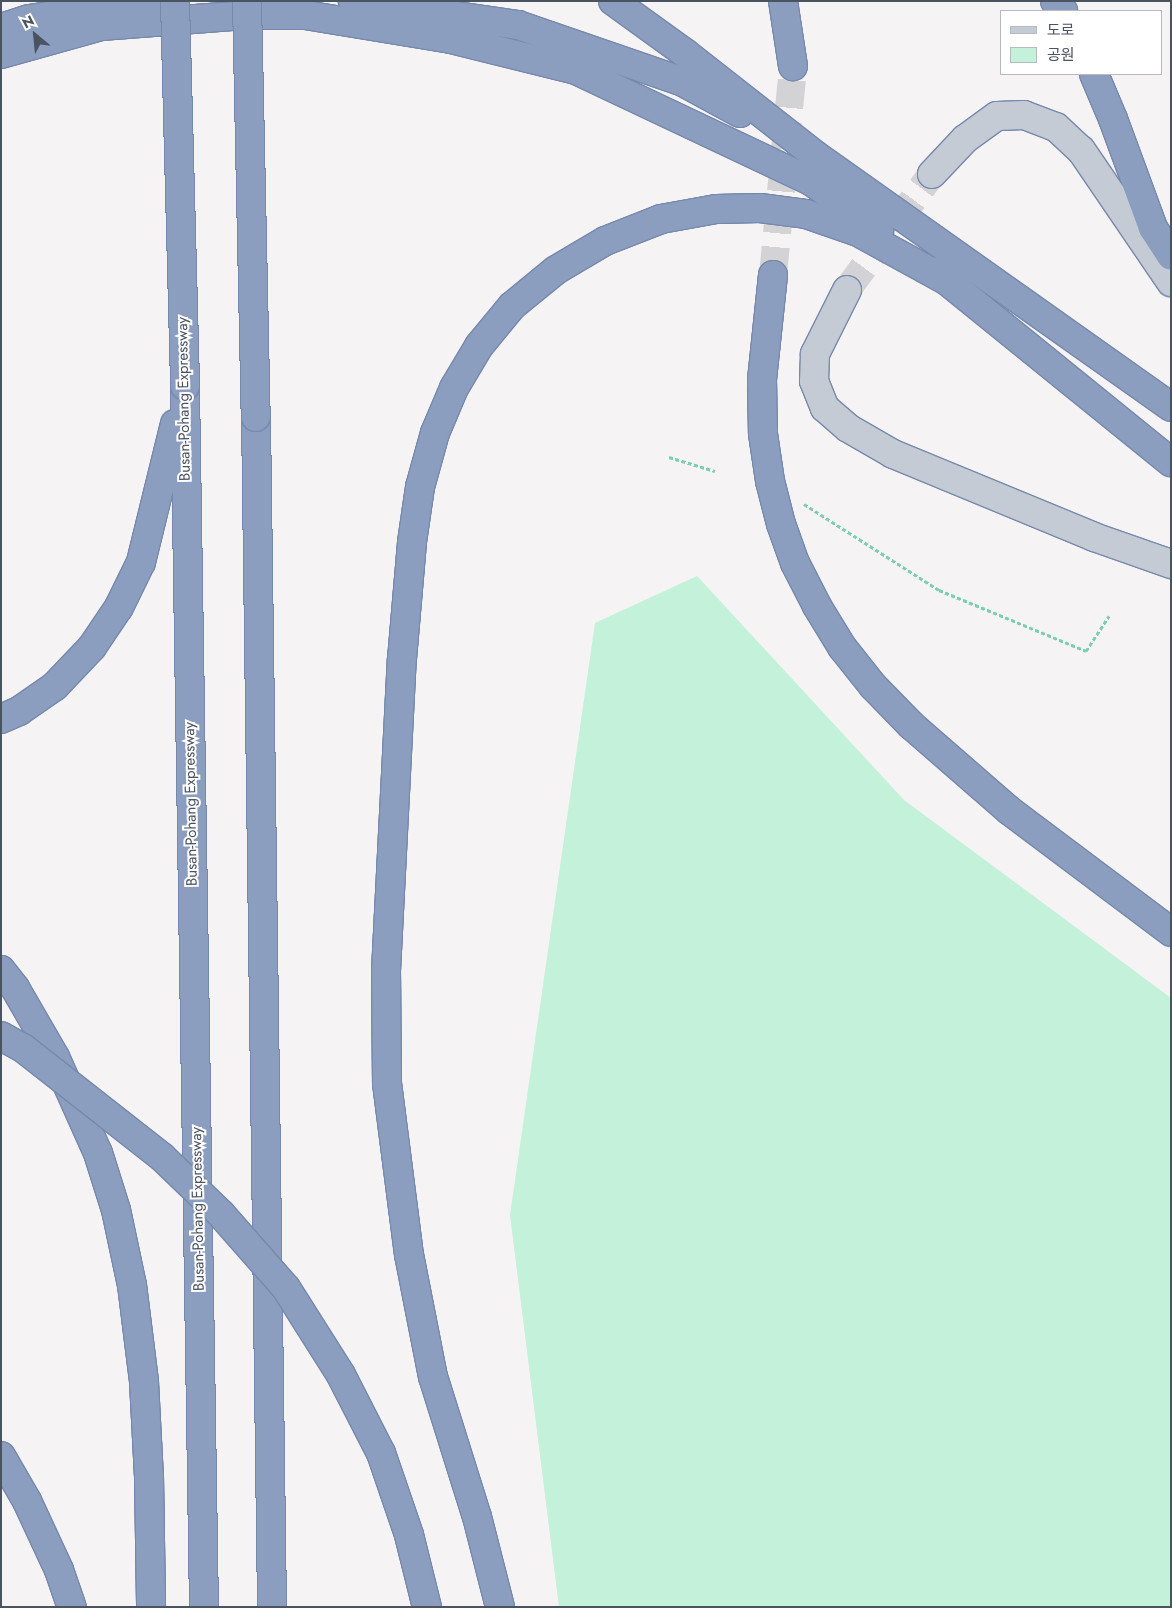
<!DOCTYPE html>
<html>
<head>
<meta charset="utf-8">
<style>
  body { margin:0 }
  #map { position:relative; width:1172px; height:1608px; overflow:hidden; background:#f5f3f3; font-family:Jost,"Noto Sans KR",sans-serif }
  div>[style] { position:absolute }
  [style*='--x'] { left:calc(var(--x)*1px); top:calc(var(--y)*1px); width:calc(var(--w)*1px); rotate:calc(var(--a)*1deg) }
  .green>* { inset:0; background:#c3f1da }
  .minor-tunnel>* { height:28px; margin-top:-14px; transform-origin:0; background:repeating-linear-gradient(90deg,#d3d3d6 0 28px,transparent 0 42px) }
  .highway-tunnel>* { height:28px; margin-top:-14px; transform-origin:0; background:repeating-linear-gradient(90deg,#d3d3d6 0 28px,transparent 0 42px) }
  .path>* { height:3px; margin-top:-1.5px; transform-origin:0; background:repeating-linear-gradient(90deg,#7acfb0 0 4px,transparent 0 6.5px) }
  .roads { filter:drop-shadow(1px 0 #7689ac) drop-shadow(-1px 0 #7689ac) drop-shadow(0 1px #7689ac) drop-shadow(0 -1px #7689ac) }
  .minor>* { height:28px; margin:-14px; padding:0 14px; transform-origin:14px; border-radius:14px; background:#c4cbd4 }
  .highway>* { height:28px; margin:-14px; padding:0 14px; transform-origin:14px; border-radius:14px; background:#8b9ec0 }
  .bridges { filter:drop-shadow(1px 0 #7689ac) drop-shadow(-1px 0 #7689ac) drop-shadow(0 1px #7689ac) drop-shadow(0 -1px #7689ac) }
  .highway-bridge>* { height:28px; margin:-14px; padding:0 14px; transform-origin:14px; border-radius:14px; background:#8b9ec0 }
  span { translate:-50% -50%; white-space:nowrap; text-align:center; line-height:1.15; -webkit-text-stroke:4px #fff; paint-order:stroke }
  .street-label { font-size:15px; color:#4a5360 }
  .frame { position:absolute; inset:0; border:2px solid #4a5360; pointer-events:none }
  .legend { position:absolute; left:1000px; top:10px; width:162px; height:65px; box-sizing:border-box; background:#fff; border:1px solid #b7babf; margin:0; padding:6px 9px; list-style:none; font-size:15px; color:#4a5360 }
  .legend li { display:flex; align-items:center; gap:10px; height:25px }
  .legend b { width:25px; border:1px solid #b7babf }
  .north { position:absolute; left:10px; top:10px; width:50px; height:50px; -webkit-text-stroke:4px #fff; paint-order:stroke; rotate:332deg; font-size:14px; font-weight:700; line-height:20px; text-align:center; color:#4a5360 }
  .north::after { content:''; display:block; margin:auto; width:18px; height:22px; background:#4a5360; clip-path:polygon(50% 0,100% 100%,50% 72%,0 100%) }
</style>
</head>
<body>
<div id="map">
  <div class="green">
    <div style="clip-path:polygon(697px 576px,904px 800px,1171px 998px,1171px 1607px,559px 1607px,510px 1215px,595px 623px)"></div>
  </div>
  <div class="minor-tunnel">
    <div style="--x:847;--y:290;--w:144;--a:-53.8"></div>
  </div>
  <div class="highway-tunnel">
    <div style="--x:773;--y:275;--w:210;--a:-84.5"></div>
  </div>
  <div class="path">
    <div style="--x:669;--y:457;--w:48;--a:16.9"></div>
    <div style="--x:804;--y:504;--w:160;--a:32.5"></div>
    <div style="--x:939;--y:590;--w:159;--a:22.5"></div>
    <div style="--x:1086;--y:651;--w:42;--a:-56.7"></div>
  </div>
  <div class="roads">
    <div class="minor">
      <div style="--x:932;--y:174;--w:48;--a:-46.7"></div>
      <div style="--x:965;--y:139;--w:39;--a:-36"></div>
      <div style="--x:997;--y:116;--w:27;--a:-2"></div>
      <div style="--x:1024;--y:115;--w:34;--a:21"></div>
      <div style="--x:1056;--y:127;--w:34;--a:43"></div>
      <div style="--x:1081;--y:150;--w:160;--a:55.7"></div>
      <div style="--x:847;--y:290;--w:72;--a:116.6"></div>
      <div style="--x:815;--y:354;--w:27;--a:92"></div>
      <div style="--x:814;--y:381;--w:29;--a:68"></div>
      <div style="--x:825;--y:408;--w:30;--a:41"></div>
      <div style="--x:848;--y:428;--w:52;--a:30"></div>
      <div style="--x:893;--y:454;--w:217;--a:22.4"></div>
      <div style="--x:1094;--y:537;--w:82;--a:19.3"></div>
    </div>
    <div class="highway">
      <div style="--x:353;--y:1;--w:167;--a:8.3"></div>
      <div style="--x:518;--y:25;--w:172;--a:19"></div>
      <div style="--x:681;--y:81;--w:67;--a:28.5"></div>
      <div style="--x:613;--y:1;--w:89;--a:35.8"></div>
      <div style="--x:685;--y:53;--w:165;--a:38.1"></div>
      <div style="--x:815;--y:155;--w:436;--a:35.3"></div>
      <div style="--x:783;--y:1;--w:66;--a:81.3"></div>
      <div style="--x:1055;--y:1;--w:13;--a:51"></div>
      <div style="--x:1;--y:28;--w:29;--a:-18"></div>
      <div style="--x:29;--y:19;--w:122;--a:-8.5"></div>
      <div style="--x:1;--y:54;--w:104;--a:-15.6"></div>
      <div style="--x:101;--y:26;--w:145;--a:-4.3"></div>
      <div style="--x:246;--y:15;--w:59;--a:0"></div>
      <div style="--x:305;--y:15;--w:148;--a:9.3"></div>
      <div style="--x:451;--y:39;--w:129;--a:13.9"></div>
      <div style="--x:576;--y:70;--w:260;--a:25.3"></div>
      <div style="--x:811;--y:181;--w:84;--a:35.8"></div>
      <div style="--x:1094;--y:74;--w:49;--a:67.1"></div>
      <div style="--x:1113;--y:119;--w:116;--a:69.8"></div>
      <div style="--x:1153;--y:228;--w:33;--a:57"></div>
      <div style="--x:936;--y:272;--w:302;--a:39"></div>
      <div style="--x:773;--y:275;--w:105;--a:96"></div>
      <div style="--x:762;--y:379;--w:55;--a:89"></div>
      <div style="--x:763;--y:434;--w:48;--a:81.5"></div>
      <div style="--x:770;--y:481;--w:44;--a:75.7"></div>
      <div style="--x:781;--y:524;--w:41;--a:70.3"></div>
      <div style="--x:795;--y:563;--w:48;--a:62.9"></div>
      <div style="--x:817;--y:606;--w:48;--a:58.6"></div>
      <div style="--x:842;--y:647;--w:50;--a:51.5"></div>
      <div style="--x:873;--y:686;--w:54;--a:45.7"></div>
      <div style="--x:911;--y:725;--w:131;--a:41"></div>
      <div style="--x:1010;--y:811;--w:201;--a:36.9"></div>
      <div style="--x:185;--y:386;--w:1221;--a:89.11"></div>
      <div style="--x:256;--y:417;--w:1190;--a:89.23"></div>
      <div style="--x:1;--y:719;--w:20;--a:-24"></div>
      <div style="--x:19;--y:711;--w:44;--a:-34.8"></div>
      <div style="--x:55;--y:686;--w:54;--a:-46.5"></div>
      <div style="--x:92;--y:647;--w:48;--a:-56"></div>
      <div style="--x:119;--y:607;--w:50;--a:-63.9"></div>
      <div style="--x:141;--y:562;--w:142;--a:-76.2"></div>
      <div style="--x:1;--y:970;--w:23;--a:52"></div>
      <div style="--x:15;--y:988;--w:80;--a:59.9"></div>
      <div style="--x:55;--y:1057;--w:105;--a:65.9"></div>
      <div style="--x:98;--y:1153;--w:60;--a:72.5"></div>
      <div style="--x:116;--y:1210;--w:77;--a:78"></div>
      <div style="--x:132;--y:1285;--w:98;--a:82.9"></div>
      <div style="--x:144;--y:1382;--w:94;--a:87"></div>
      <div style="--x:149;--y:1476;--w:131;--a:89.1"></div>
      <div style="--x:1;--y:1456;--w:52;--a:60"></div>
      <div style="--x:27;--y:1501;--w:76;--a:65.1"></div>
      <div style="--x:59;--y:1570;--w:39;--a:71"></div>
      <div style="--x:500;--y:1607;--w:93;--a:-104.3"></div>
      <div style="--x:477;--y:1517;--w:147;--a:-107.4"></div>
      <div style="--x:433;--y:1377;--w:124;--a:-101.1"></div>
      <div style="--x:409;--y:1255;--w:173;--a:-97.3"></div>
      <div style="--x:387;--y:1083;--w:112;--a:-90.5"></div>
      <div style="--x:386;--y:971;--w:312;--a:-87.1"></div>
      <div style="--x:402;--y:659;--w:117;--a:-85.1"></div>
      <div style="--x:412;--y:542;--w:56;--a:-81.7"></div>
      <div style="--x:420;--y:487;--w:56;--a:-74.5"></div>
      <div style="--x:435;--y:433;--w:49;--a:-67.1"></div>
      <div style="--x:454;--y:388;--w:49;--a:-59.2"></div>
      <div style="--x:479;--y:346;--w:52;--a:-50.5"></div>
      <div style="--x:512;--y:306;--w:57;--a:-39.3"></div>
      <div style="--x:556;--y:270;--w:57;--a:-30.6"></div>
      <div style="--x:605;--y:241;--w:60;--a:-21.4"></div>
      <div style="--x:661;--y:219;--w:56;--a:-10.3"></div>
      <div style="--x:716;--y:209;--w:44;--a:-1.3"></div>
      <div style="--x:760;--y:208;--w:46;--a:7.4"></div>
      <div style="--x:806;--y:214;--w:55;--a:19.1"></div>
      <div style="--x:858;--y:232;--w:106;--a:28.7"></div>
    </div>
  </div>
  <div class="bridges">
    <div class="highway-bridge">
      <div style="--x:175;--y:1;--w:385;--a:88.5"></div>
      <div style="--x:247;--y:1;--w:416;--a:88.8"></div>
      <div style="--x:1;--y:1036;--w:25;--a:29"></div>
      <div style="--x:23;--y:1048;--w:177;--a:38.1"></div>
      <div style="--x:162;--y:1157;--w:82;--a:44"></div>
      <div style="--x:221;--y:1214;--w:98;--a:48.7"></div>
      <div style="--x:286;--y:1288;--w:103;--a:57.7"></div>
      <div style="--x:341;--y:1375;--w:88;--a:62.9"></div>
      <div style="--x:381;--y:1453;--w:87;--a:71.1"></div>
      <div style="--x:409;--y:1535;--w:74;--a:76"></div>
    </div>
  </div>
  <div class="street-label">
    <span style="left:184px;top:399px;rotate:-91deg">Busan-Pohang Expressway</span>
    <span style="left:191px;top:804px;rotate:-91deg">Busan-Pohang Expressway</span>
    <span style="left:198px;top:1209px;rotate:-91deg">Busan-Pohang Expressway</span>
  </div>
  <div class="frame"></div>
  <ul class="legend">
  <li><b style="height:6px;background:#c4cbd4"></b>도로</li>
  <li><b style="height:14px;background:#c3f1da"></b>공원</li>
  </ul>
  <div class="north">N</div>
</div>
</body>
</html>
